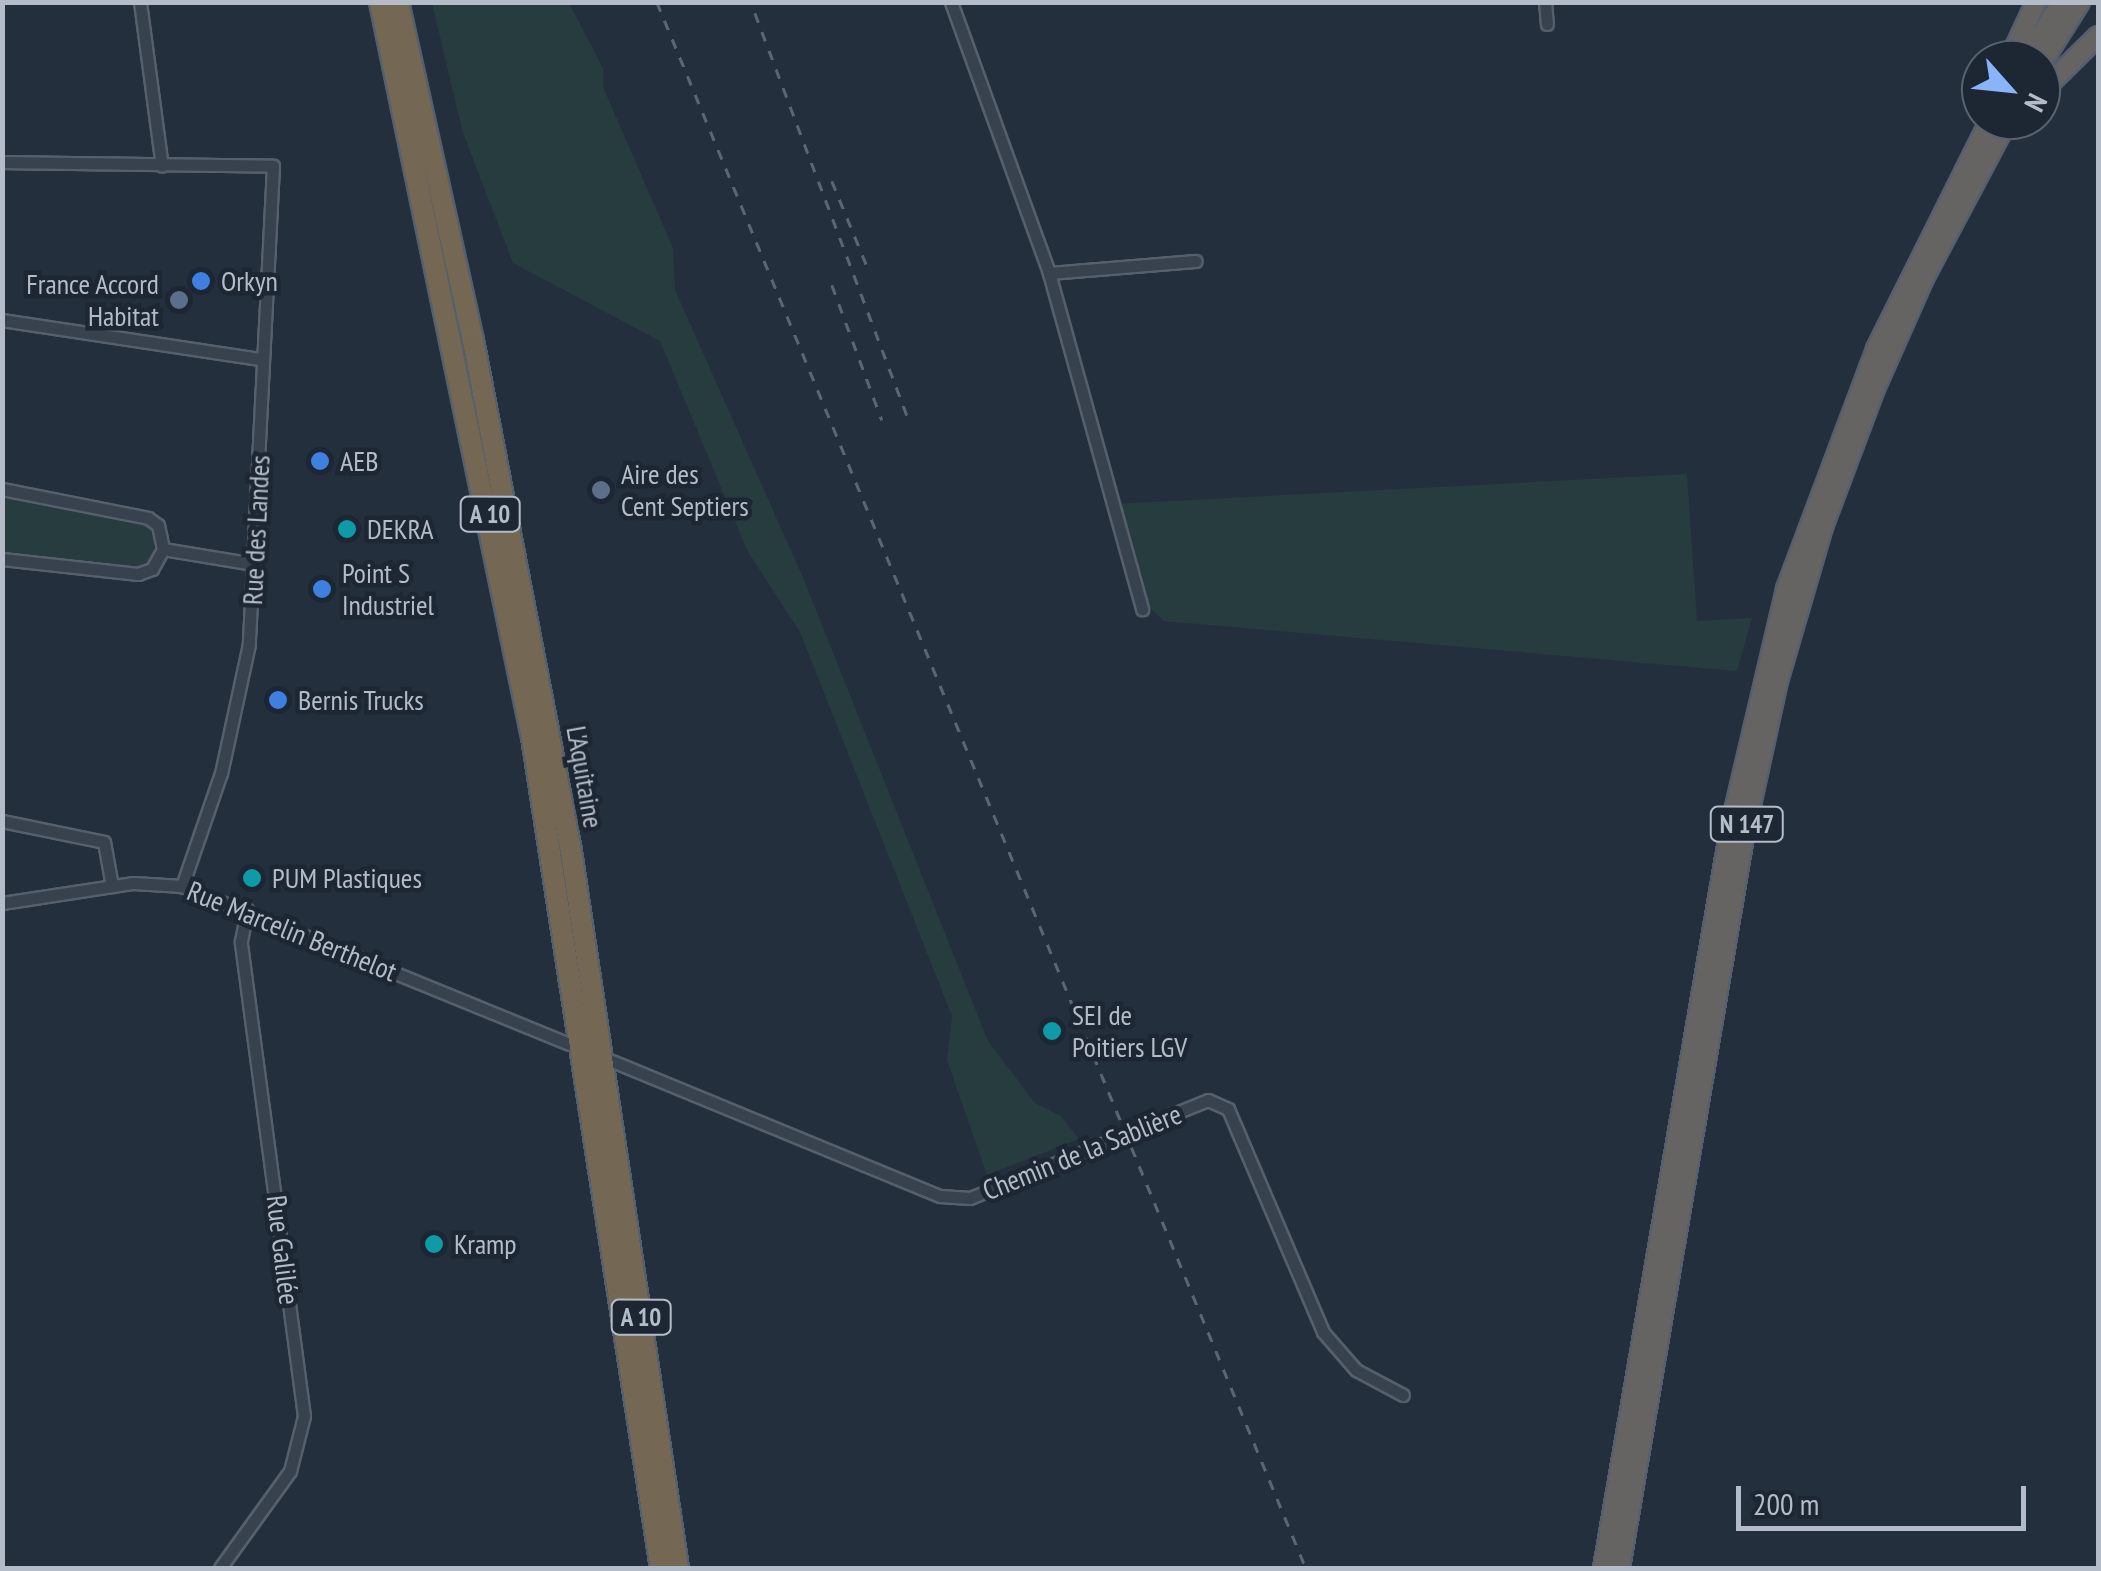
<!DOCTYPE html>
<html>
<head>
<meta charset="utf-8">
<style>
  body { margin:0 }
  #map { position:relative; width:2101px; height:1571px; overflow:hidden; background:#242f3e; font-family:"PT Sans Narrow",sans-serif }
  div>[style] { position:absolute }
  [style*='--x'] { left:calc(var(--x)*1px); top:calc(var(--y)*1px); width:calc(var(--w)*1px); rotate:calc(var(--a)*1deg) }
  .green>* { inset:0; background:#263c3f }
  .roads { filter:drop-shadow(2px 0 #565f6c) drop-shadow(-2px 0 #565f6c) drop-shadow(0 2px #565f6c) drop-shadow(0 -2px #565f6c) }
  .minor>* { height:11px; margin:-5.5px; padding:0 5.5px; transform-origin:5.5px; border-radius:5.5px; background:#38414e }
  .trunk>* { height:18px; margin:-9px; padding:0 9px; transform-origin:9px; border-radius:9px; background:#656462 }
  .motorway>* { height:20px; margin:-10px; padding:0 10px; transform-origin:10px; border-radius:10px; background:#746855 }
  .rail>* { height:2.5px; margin-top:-1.25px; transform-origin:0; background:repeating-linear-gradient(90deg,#5a6575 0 10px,transparent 0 20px) }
  .bridges { filter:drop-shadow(2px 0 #565f6c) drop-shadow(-2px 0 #565f6c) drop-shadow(0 2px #565f6c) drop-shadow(0 -2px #565f6c) }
  .minor-bridge>* { height:11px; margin:-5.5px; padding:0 5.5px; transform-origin:5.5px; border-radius:5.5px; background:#38414e }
  .dots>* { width:28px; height:28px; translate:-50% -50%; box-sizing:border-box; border:5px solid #1d2633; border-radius:50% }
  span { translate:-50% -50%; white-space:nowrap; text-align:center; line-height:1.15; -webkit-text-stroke:9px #1d2633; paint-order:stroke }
  .shield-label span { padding:2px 8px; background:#1d2633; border:2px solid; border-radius:8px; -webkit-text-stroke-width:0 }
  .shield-label { font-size:25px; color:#b4bcc9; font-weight:700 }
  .poi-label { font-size:28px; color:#b4bcc9 }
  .left { translate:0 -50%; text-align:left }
  .right { translate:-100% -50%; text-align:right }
  .street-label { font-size:28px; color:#b4bcc9 }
  .frame { position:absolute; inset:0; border:5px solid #b4bcc9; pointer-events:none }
  .north { position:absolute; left:1961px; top:40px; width:100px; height:100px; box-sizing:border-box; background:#1d2633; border:2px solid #59626f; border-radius:50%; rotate:117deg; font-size:28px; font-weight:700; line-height:40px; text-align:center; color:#b4bcc9 }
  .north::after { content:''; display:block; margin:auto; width:35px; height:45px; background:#8ab4f8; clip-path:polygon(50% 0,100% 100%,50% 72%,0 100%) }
  .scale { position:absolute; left:1736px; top:1486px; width:290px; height:45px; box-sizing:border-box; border:5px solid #b4bcc9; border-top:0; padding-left:12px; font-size:30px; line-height:35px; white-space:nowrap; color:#b4bcc9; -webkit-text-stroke:8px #1d2633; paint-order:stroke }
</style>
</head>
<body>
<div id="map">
  <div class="green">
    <div style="clip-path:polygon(432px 3px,569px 3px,603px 68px,603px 87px,673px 248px,675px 290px,804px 580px,988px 1041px,1035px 1103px,1061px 1116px,1079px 1139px,987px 1175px,947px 1060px,952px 1016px,800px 632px,748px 552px,660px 341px,513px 263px,463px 133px)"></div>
    <div style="clip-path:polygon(1687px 474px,1697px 621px,1752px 618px,1737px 671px,1164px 621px,1150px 608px,1115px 504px)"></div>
    <div style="clip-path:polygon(3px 492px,149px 523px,156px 532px,152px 559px,139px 569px,3px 553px)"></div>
  </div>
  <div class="roads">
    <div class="minor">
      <div style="--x:140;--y:2;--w:165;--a:82.4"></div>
      <div style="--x:951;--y:2;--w:288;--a:70.1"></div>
      <div style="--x:1049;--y:273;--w:349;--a:74.5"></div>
      <div style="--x:1545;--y:2;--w:22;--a:85"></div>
      <div style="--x:2;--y:162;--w:271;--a:0.8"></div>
      <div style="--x:273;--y:166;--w:479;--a:92.9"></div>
      <div style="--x:249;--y:644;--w:132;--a:102.2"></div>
      <div style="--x:221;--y:773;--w:120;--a:109"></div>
      <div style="--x:1049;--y:273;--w:147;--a:-4.7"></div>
      <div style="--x:2;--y:320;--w:260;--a:8.6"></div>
      <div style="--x:2;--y:489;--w:149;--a:11.2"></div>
      <div style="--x:148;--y:518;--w:12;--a:35"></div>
      <div style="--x:158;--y:525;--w:25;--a:78"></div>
      <div style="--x:2;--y:559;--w:137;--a:6.3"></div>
      <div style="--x:138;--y:574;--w:15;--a:-20"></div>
      <div style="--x:152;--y:569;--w:23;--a:-61"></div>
      <div style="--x:163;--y:549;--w:92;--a:9.4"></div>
      <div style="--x:2;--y:821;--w:104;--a:11.6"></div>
      <div style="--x:104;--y:842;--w:45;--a:79.7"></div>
      <div style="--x:2;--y:903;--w:133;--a:-8.7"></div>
      <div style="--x:133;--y:883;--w:49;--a:3.5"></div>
      <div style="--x:182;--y:886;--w:418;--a:22.2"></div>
      <div style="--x:612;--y:1061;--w:355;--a:22.4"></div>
      <div style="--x:940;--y:1196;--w:30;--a:4"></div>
      <div style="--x:970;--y:1198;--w:104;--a:-22.1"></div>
      <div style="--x:1171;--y:1115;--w:40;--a:-22"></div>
      <div style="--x:1208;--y:1100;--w:22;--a:24"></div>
      <div style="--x:1228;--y:1109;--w:242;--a:66.9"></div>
      <div style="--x:1323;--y:1332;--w:50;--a:49"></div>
      <div style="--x:1356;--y:1370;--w:53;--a:28"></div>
      <div style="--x:220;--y:1568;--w:120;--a:-54.2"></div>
      <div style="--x:290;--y:1471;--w:57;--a:-75.7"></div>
      <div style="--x:304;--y:1416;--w:479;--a:-97.6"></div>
      <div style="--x:241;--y:941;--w:32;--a:-79"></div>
    </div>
    <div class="trunk">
      <div style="--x:2009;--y:60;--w:64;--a:-65"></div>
      <div style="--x:2025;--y:60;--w:69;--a:-57.5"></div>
      <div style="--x:2041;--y:64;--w:73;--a:-57.8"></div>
      <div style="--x:2041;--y:92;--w:80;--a:-44.5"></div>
      <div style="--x:1603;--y:1568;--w:751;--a:-80.26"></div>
      <div style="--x:1730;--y:828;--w:245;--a:-76.8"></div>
      <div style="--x:1786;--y:589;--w:256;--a:-69.4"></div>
      <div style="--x:1876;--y:349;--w:256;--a:-63.5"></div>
      <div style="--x:1620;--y:1568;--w:741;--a:-80.37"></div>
      <div style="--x:1744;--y:837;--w:160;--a:-77.7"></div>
      <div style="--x:1778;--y:681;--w:160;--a:-73.7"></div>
      <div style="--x:1823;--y:527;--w:145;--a:-69.4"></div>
      <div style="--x:1874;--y:391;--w:124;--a:-66.1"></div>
      <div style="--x:1924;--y:278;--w:179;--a:-62"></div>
    </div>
    <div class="motorway">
      <div style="--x:380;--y:2;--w:751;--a:78.32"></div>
      <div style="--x:532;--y:737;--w:841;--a:81.18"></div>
      <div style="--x:398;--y:2;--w:346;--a:77.5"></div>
      <div style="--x:473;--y:340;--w:520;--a:79.14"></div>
      <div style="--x:571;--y:851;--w:725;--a:81.51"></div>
    </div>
  </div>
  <div class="rail">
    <div style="--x:657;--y:2;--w:1695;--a:67.49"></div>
    <div style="--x:755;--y:13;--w:439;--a:69.3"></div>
    <div style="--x:832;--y:181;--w:92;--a:67.6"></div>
    <div style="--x:832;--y:285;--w:144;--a:69.7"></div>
  </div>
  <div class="bridges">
    <div class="minor-bridge">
      <div style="--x:1066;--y:1159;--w:114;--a:-22.7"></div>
    </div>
  </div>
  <div class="dots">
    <div style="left:201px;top:281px;background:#3f7fe0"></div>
    <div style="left:179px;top:300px;background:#5c6f8a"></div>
    <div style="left:320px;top:461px;background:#3f7fe0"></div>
    <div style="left:601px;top:490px;background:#5c6f8a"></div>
    <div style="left:347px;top:529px;background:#0f9aa8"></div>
    <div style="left:322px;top:589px;background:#3f7fe0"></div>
    <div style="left:278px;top:700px;background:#3f7fe0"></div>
    <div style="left:252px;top:878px;background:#0f9aa8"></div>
    <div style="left:1052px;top:1031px;background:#0f9aa8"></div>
    <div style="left:434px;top:1244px;background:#0f9aa8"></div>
  </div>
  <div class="shield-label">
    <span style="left:490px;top:514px">A 10</span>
    <span style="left:1747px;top:824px">N 147</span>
    <span style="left:641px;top:1317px">A 10</span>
  </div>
  <div class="poi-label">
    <span class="left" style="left:221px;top:281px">Orkyn</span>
    <span class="right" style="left:159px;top:300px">France Accord<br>Habitat</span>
    <span class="left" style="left:340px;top:461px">AEB</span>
    <span class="left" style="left:621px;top:490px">Aire des<br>Cent Septiers</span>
    <span class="left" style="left:367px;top:529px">DEKRA</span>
    <span class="left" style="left:342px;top:589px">Point S<br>Industriel</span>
    <span class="left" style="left:298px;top:700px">Bernis Trucks</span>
    <span class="left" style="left:272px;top:878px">PUM Plastiques</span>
    <span class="left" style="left:1072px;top:1031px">SEI de<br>Poitiers LGV</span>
    <span class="left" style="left:454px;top:1244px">Kramp</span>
  </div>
  <div class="street-label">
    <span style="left:256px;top:530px;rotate:-87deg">Rue des Landes</span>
    <span style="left:585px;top:777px;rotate:80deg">L'Aquitaine</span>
    <span style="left:292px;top:931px;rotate:22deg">Rue Marcelin Berthelot</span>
    <span style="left:1082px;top:1152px;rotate:-22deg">Chemin de la Sablière</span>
    <span style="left:283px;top:1250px;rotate:83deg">Rue Galilée</span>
  </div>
  <div class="frame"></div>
  <div class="north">N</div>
  <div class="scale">200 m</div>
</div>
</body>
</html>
